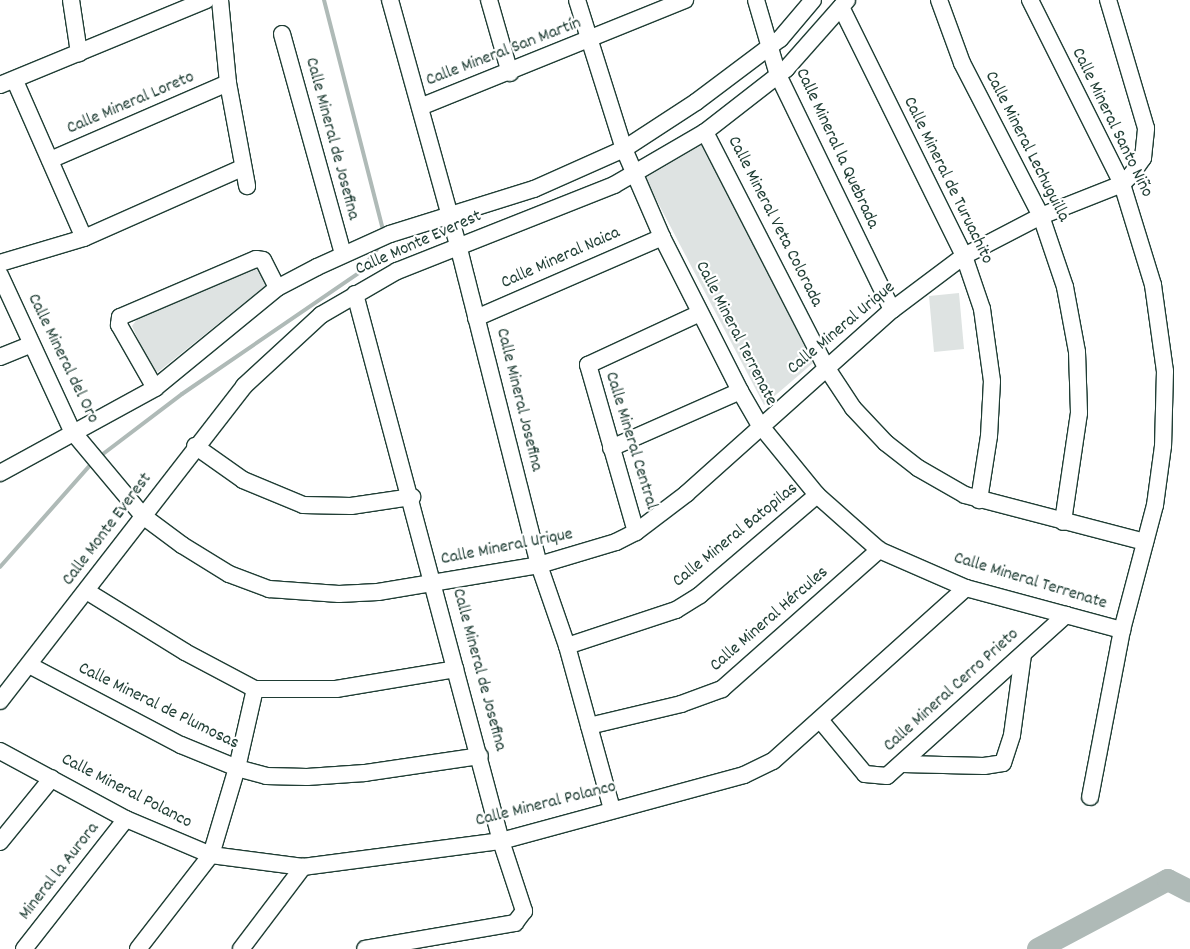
<!DOCTYPE html>
<html>
<head>
<meta charset="utf-8">
<style>
  body { margin:0 }
  #map { position:relative; width:1190px; height:949px; overflow:hidden; background:#fff; font-family:Dekko,sans-serif }
  div>[style] { position:absolute }
  [style*='--x'] { left:calc(var(--x)*1px); top:calc(var(--y)*1px); width:calc(var(--w)*1px); rotate:calc(var(--a)*1deg) }
  .green>* { inset:0; background:#dee3e2 }
  .stream>* { height:4px; margin:-2px; padding:0 2px; transform-origin:2px; border-radius:2px; background:#afbab7 }
  .river>* { height:22px; margin:-11px; padding:0 11px; transform-origin:11px; border-radius:11px; background:#afbab7 }
  .roads { filter:drop-shadow(1px 0 #1f3d34) drop-shadow(-1px 0 #1f3d34) drop-shadow(0 1px #1f3d34) drop-shadow(0 -1px #1f3d34) }
  .minor>* { height:16px; margin:-8px; padding:0 8px; transform-origin:8px; border-radius:8px; background:#fff }
  span { translate:-50% -50%; white-space:nowrap; text-align:center; line-height:1.15; -webkit-text-stroke:4.5px #fff; paint-order:stroke }
  .street-label { font-size:18px; color:#1f3d34 }
</style>
</head>
<body>
<div id="map">
  <div class="green">
    <div style="clip-path:polygon(703px 144px,813px 363px,764px 405px,645px 178px)"></div>
    <div style="clip-path:polygon(254px 268px,262px 272px,266px 278px,265px 286px,158px 372px,152px 370px,132px 326px,138px 318px)"></div>
    <div style="clip-path:polygon(959px 293px,964px 349px,934px 352px,929px 296px)"></div>
  </div>
  <div class="stream">
    <div style="--x:324;--y:0;--w:241;--a:75.6"></div>
    <div style="--x:99;--y:457;--w:104;--a:-37.2"></div>
    <div style="--x:182;--y:394;--w:214;--a:-34.4"></div>
    <div style="--x:359;--y:273;--w:35;--a:-53"></div>
    <div style="--x:0;--y:567;--w:139;--a:-48.5"></div>
  </div>
  <div class="river">
    <div style="--x:1038;--y:949;--w:147;--a:-28"></div>
    <div style="--x:1168;--y:880;--w:25;--a:27"></div>
  </div>
  <div class="roads">
    <div class="minor">
      <div style="--x:71;--y:0;--w:54;--a:81.4"></div>
      <div style="--x:220;--y:0;--w:83;--a:84.5"></div>
      <div style="--x:228;--y:83;--w:105;--a:79.5"></div>
      <div style="--x:390;--y:0;--w:254;--a:74.5"></div>
      <div style="--x:458;--y:245;--w:330;--a:75.8"></div>
      <div style="--x:539;--y:565;--w:86;--a:70.9"></div>
      <div style="--x:567;--y:646;--w:169;--a:74.6"></div>
      <div style="--x:489;--y:0;--w:76;--a:74"></div>
      <div style="--x:577;--y:0;--w:156;--a:72.5"></div>
      <div style="--x:624;--y:149;--w:96;--a:66.6"></div>
      <div style="--x:662;--y:237;--w:173;--a:63.1"></div>
      <div style="--x:740;--y:391;--w:39;--a:60"></div>
      <div style="--x:760;--y:425;--w:90;--a:50.8"></div>
      <div style="--x:817;--y:495;--w:83;--a:41.6"></div>
      <div style="--x:879;--y:550;--w:95;--a:23.6"></div>
      <div style="--x:966;--y:588;--w:162;--a:15.1"></div>
      <div style="--x:756;--y:0;--w:78;--a:73.7"></div>
      <div style="--x:778;--y:75;--w:261;--a:64.1"></div>
      <div style="--x:939;--y:0;--w:67;--a:69.9"></div>
      <div style="--x:962;--y:63;--w:172;--a:62.7"></div>
      <div style="--x:1041;--y:216;--w:75;--a:71.3"></div>
      <div style="--x:1065;--y:287;--w:66;--a:79.5"></div>
      <div style="--x:1077;--y:352;--w:61;--a:88.1"></div>
      <div style="--x:1079;--y:413;--w:110;--a:98.4"></div>
      <div style="--x:1030;--y:0;--w:206;--a:63.4"></div>
      <div style="--x:1122;--y:184;--w:106;--a:72.9"></div>
      <div style="--x:1153;--y:285;--w:87;--a:82.1"></div>
      <div style="--x:1165;--y:371;--w:75;--a:91.5"></div>
      <div style="--x:1163;--y:446;--w:60;--a:97.7"></div>
      <div style="--x:1155;--y:505;--w:129;--a:104.8"></div>
      <div style="--x:1122;--y:630;--w:170;--a:100.8"></div>
      <div style="--x:841;--y:7;--w:278;--a:63.7"></div>
      <div style="--x:964;--y:256;--w:56;--a:71.2"></div>
      <div style="--x:982;--y:309;--w:73;--a:82.1"></div>
      <div style="--x:992;--y:381;--w:55;--a:93.1"></div>
      <div style="--x:989;--y:436;--w:65;--a:98.9"></div>
      <div style="--x:282;--y:34;--w:228;--a:74.5"></div>
      <div style="--x:15;--y:81;--w:171;--a:66.3"></div>
      <div style="--x:0;--y:85;--w:223;--a:-22.4"></div>
      <div style="--x:420;--y:107;--w:286;--a:-22"></div>
      <div style="--x:705;--y:132;--w:264;--a:62.8"></div>
      <div style="--x:826;--y:367;--w:49;--a:56.6"></div>
      <div style="--x:853;--y:408;--w:48;--a:46.7"></div>
      <div style="--x:886;--y:443;--w:41;--a:38"></div>
      <div style="--x:918;--y:468;--w:54;--a:29.9"></div>
      <div style="--x:965;--y:495;--w:186;--a:14.6"></div>
      <div style="--x:50;--y:160;--w:194;--a:-23.4"></div>
      <div style="--x:0;--y:263;--w:88;--a:-16.6"></div>
      <div style="--x:84;--y:238;--w:173;--a:-23.9"></div>
      <div style="--x:0;--y:275;--w:172;--a:65.2"></div>
      <div style="--x:72;--y:431;--w:111;--a:50.1"></div>
      <div style="--x:143;--y:516;--w:49;--a:36.6"></div>
      <div style="--x:182;--y:545;--w:55;--a:31.7"></div>
      <div style="--x:229;--y:574;--w:43;--a:20.6"></div>
      <div style="--x:269;--y:589;--w:70;--a:4.1"></div>
      <div style="--x:339;--y:594;--w:39;--a:-3"></div>
      <div style="--x:378;--y:592;--w:163;--a:-9.5"></div>
      <div style="--x:539;--y:565;--w:80;--a:-16.6"></div>
      <div style="--x:616;--y:542;--w:22;--a:-27"></div>
      <div style="--x:636;--y:532;--w:63;--a:-37.2"></div>
      <div style="--x:686;--y:494;--w:276;--a:-41.8"></div>
      <div style="--x:892;--y:310;--w:90;--a:-36.9"></div>
      <div style="--x:964;--y:256;--w:87;--a:-27.5"></div>
      <div style="--x:1041;--y:216;--w:87;--a:-21.6"></div>
      <div style="--x:1122;--y:184;--w:13;--a:-45"></div>
      <div style="--x:1131;--y:175;--w:21;--a:-55"></div>
      <div style="--x:1143;--y:158;--w:30;--a:-84"></div>
      <div style="--x:1146;--y:128;--w:134;--a:-106.5"></div>
      <div style="--x:355;--y:294;--w:566;--a:75.06"></div>
      <div style="--x:501;--y:841;--w:74;--a:71.8"></div>
      <div style="--x:524;--y:911;--w:15;--a:127"></div>
      <div style="--x:515;--y:923;--w:152;--a:170.2"></div>
      <div style="--x:476;--y:318;--w:203;--a:-23.5"></div>
      <div style="--x:0;--y:357;--w:31;--a:-22"></div>
      <div style="--x:155;--y:388;--w:73;--a:-119.7"></div>
      <div style="--x:119;--y:325;--w:8;--a:-83"></div>
      <div style="--x:120;--y:317;--w:148;--a:-23.1"></div>
      <div style="--x:256;--y:259;--w:7;--a:8"></div>
      <div style="--x:263;--y:260;--w:31;--a:63"></div>
      <div style="--x:195;--y:446;--w:59;--a:35.3"></div>
      <div style="--x:243;--y:480;--w:65;--a:22.6"></div>
      <div style="--x:303;--y:505;--w:48;--a:1.2"></div>
      <div style="--x:351;--y:506;--w:62;--a:-8.4"></div>
      <div style="--x:611;--y:448;--w:141;--a:-23.8"></div>
      <div style="--x:0;--y:473;--w:177;--a:-28.7"></div>
      <div style="--x:155;--y:388;--w:158;--a:-39.3"></div>
      <div style="--x:277;--y:288;--w:45;--a:-27.7"></div>
      <div style="--x:317;--y:267;--w:80;--a:-24.3"></div>
      <div style="--x:390;--y:234;--w:151;--a:-17.4"></div>
      <div style="--x:534;--y:189;--w:98;--a:-24"></div>
      <div style="--x:624;--y:149;--w:86;--a:-33.1"></div>
      <div style="--x:696;--y:102;--w:105;--a:-36.9"></div>
      <div style="--x:780;--y:39;--w:51;--a:-49.8"></div>
      <div style="--x:636;--y:532;--w:174;--a:-106"></div>
      <div style="--x:588;--y:365;--w:123;--a:-24.9"></div>
      <div style="--x:88;--y:592;--w:114;--a:31.7"></div>
      <div style="--x:185;--y:652;--w:79;--a:27.9"></div>
      <div style="--x:255;--y:689;--w:81;--a:0"></div>
      <div style="--x:336;--y:689;--w:121;--a:-9.5"></div>
      <div style="--x:567;--y:646;--w:115;--a:-18.3"></div>
      <div style="--x:676;--y:610;--w:28;--a:-32"></div>
      <div style="--x:700;--y:595;--w:154;--a:-40.5"></div>
      <div style="--x:29;--y:665;--w:172;--a:27.8"></div>
      <div style="--x:181;--y:745;--w:61;--a:22.3"></div>
      <div style="--x:237;--y:768;--w:30;--a:15"></div>
      <div style="--x:266;--y:776;--w:41;--a:1.4"></div>
      <div style="--x:307;--y:777;--w:58;--a:-3.9"></div>
      <div style="--x:365;--y:773;--w:116;--a:-8.4"></div>
      <div style="--x:0;--y:701;--w:398;--a:-52.2"></div>
      <div style="--x:244;--y:386;--w:105;--a:-42.7"></div>
      <div style="--x:321;--y:315;--w:88;--a:-30.1"></div>
      <div style="--x:397;--y:271;--w:233;--a:-21.6"></div>
      <div style="--x:614;--y:185;--w:105;--a:-30.2"></div>
      <div style="--x:705;--y:132;--w:103;--a:-37.9"></div>
      <div style="--x:786;--y:69;--w:92;--a:-48.5"></div>
      <div style="--x:821;--y:721;--w:69;--a:50.3"></div>
      <div style="--x:865;--y:774;--w:22;--a:5"></div>
      <div style="--x:887;--y:776;--w:241;--a:-42"></div>
      <div style="--x:589;--y:726;--w:95;--a:-13.4"></div>
      <div style="--x:681;--y:704;--w:44;--a:-20.1"></div>
      <div style="--x:722;--y:689;--w:210;--a:-41.5"></div>
      <div style="--x:0;--y:751;--w:143;--a:28.4"></div>
      <div style="--x:126;--y:819;--w:92;--a:23"></div>
      <div style="--x:211;--y:855;--w:93;--a:7.4"></div>
      <div style="--x:303;--y:867;--w:200;--a:-7.5"></div>
      <div style="--x:501;--y:841;--w:252;--a:-15.2"></div>
      <div style="--x:744;--y:775;--w:32;--a:-26"></div>
      <div style="--x:773;--y:761;--w:259;--a:-41.9"></div>
      <div style="--x:903;--y:764;--w:81;--a:1.4"></div>
      <div style="--x:984;--y:766;--w:19;--a:-9"></div>
      <div style="--x:1003;--y:763;--w:29;--a:-72"></div>
      <div style="--x:1012;--y:735;--w:81;--a:-82.2"></div>
      <div style="--x:0;--y:842;--w:82;--a:-50.9"></div>
      <div style="--x:24;--y:949;--w:165;--a:-51.9"></div>
      <div style="--x:138;--y:949;--w:119;--a:-52.2"></div>
      <div style="--x:211;--y:855;--w:91;--a:-73.4"></div>
      <div style="--x:237;--y:768;--w:81;--a:-77.2"></div>
      <div style="--x:241;--y:949;--w:103;--a:-52.9"></div>
    </div>
  </div>
  <div class="street-label">
    <span style="left:504px;top:53px;rotate:-21deg">Calle Mineral San Martín</span>
    <span style="left:131px;top:104px;rotate:-23deg">Calle Mineral Loreto</span>
    <span style="left:1111px;top:123px;rotate:64deg">Calle Mineral Santo Niño</span>
    <span style="left:331px;top:139px;rotate:75deg">Calle Mineral de Josefina</span>
    <span style="left:1026px;top:147px;rotate:63deg">Calle Mineral Lechuguilla</span>
    <span style="left:836px;top:149px;rotate:65deg">Calle Mineral la Quebrada</span>
    <span style="left:947px;top:181px;rotate:64deg">Calle Mineral de Turuachito</span>
    <span style="left:774px;top:222px;rotate:63deg">Calle Mineral Veta Colorada</span>
    <span style="left:419px;top:244px;rotate:-24deg">Calle Monte Everest</span>
    <span style="left:561px;top:259px;rotate:-24deg">Calle Mineral Naica</span>
    <span style="left:842px;top:329px;rotate:-40deg">Calle Mineral Urique</span>
    <span style="left:735px;top:334px;rotate:63deg">Calle Mineral Terrenate</span>
    <span style="left:62px;top:359px;rotate:64deg">Calle Mineral del Oro</span>
    <span style="left:518px;top:400px;rotate:76deg">Calle Mineral Josefina</span>
    <span style="left:630px;top:441px;rotate:73deg">Calle Mineral Central</span>
    <span style="left:108px;top:530px;rotate:-53deg">Calle Monte Everest</span>
    <span style="left:736px;top:536px;rotate:-39deg">Calle Mineral Batopilas</span>
    <span style="left:507px;top:548px;rotate:-11deg">Calle Mineral Urique</span>
    <span style="left:1030px;top:582px;rotate:17deg">Calle Mineral Terrenate</span>
    <span style="left:770px;top:620px;rotate:-41deg">Calle Mineral Hércules</span>
    <span style="left:478px;top:670px;rotate:75deg">Calle Mineral de Josefina</span>
    <span style="left:952px;top:691px;rotate:-42deg">Calle Mineral Cerro Prieto</span>
    <span style="left:158px;top:707px;rotate:26deg">Calle Mineral de Plumosas</span>
    <span style="left:126px;top:792px;rotate:27deg">Calle Mineral Polanco</span>
    <span style="left:546px;top:805px;rotate:-14deg">Calle Mineral Polanco</span>
    <span style="left:60px;top:872px;rotate:-52deg">Mineral la Aurora</span>
  </div>
</div>
</body>
</html>
